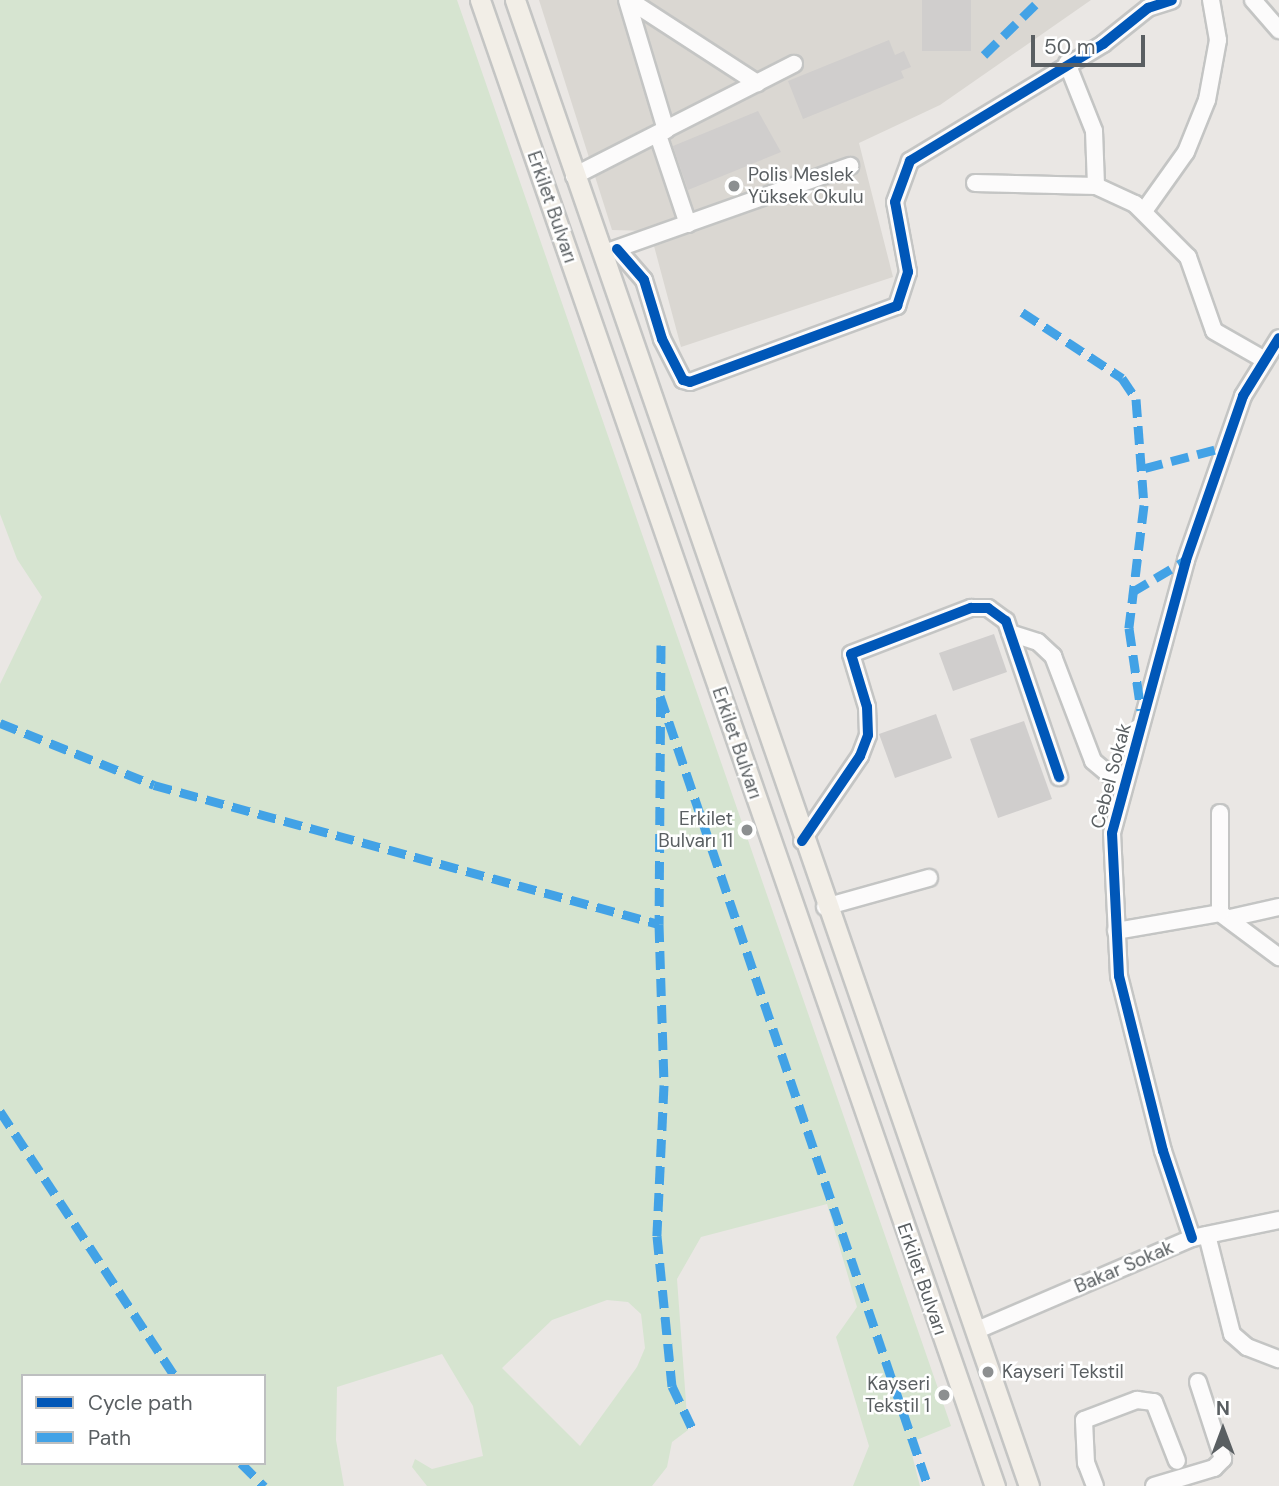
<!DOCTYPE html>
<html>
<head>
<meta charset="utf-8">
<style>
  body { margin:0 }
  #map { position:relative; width:1279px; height:1486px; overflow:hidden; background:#eae7e4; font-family:"DM Sans",sans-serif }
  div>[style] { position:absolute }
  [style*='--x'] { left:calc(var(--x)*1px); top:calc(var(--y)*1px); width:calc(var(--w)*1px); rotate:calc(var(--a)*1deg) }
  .education>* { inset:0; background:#dad7d2 }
  .green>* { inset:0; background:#d6e4d0 }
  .building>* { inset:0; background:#d0cecd }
  .roads { filter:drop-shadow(2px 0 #c4c5c4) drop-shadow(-2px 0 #c4c5c4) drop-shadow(0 2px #c4c5c4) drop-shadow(0 -2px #c4c5c4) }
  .minor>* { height:16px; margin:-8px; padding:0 8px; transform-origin:8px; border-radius:8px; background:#fcfbfb }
  .major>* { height:19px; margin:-9.5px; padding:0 9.5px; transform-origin:9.5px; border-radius:9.5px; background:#f2eee7 }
  .quiet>* { height:9px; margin-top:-4.5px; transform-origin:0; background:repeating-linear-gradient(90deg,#42a2e6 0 18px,transparent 0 27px) }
  .cycleway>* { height:10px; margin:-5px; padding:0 5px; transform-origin:5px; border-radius:5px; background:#0057b8 }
  .dots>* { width:19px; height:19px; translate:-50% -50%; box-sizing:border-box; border:4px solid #fff; border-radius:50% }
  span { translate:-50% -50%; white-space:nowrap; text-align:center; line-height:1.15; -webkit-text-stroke:5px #fff; paint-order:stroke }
  .poi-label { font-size:19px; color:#5a5f62 }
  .left { translate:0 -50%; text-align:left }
  .right { translate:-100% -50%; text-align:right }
  .street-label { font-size:19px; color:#5a5f62 }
  .legend { position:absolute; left:21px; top:1374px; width:245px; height:91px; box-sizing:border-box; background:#fff; border:2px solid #bdbfc0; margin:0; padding:9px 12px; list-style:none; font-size:21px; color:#5a5f62 }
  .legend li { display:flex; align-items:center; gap:14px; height:35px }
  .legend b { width:35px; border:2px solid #bdbfc0 }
  .north { position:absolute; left:1188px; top:1395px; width:70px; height:70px; -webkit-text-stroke:5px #fff; paint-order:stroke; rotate:0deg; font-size:19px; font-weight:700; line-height:28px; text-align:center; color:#5a5f62 }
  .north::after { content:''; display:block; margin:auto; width:24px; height:32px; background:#5a5f62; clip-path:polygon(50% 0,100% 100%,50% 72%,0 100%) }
  .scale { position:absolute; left:1031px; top:35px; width:114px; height:32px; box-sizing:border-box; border:4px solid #5a5f62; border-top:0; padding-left:9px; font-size:21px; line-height:24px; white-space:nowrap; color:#5a5f62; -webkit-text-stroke:5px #fff; paint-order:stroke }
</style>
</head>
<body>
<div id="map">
  <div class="education">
    <div style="clip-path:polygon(539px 0,1091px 0,940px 105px,859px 143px,893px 277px,681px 347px,650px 231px,612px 230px)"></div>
  </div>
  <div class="green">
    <div style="clip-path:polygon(evenodd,0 0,457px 0,951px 1426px,909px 1443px,920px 1486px,853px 1486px,869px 1446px,836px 1337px,857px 1307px,827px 1204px,701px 1237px,677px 1279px,688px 1430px,672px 1442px,667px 1467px,652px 1486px,427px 1486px,412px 1467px,415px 1459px,432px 1469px,483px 1456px,473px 1406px,442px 1354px,337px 1387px,336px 1440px,344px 1486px,0 1486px,0 684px,42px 597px,17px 559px,0 514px,0 0,607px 1300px,628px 1302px,641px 1314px,645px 1348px,637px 1367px,580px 1446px,502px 1368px,552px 1320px,607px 1300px,0 0,23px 1376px,264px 1376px,264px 1463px,23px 1463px,23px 1376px)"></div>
  </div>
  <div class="building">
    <div style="clip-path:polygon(922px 0,971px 0,971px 51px,922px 51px)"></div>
    <div style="clip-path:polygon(889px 40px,895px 55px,904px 51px,911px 67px,901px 71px,904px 78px,803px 119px,788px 81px)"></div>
    <div style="clip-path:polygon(758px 111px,781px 152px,688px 190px,673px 146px)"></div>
    <div style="clip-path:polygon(994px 634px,1007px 672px,953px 691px,939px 653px)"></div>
    <div style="clip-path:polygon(936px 714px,952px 758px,895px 778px,879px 734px)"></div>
    <div style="clip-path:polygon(1024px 721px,1052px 799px,998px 818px,970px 739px)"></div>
  </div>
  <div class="roads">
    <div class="minor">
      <div style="--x:627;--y:0;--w:136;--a:73.3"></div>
      <div style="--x:629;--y:0;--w:153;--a:33"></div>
      <div style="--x:1253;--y:0;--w:40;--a:49"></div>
      <div style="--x:1067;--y:63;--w:73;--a:68.3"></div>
      <div style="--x:1094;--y:131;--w:55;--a:87.9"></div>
      <div style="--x:658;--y:135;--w:94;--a:71.4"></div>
      <div style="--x:574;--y:176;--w:247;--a:-27"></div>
      <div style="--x:975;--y:183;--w:121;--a:1.4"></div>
      <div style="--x:1096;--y:186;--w:43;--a:24.8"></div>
      <div style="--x:1135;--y:204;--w:75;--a:45"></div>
      <div style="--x:1188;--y:257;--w:78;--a:70.6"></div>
      <div style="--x:1214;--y:331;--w:56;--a:29.7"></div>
      <div style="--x:1144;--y:211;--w:72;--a:-54.6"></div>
      <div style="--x:1186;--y:152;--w:56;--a:-68"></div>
      <div style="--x:1207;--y:100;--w:61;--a:-79.6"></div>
      <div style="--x:1218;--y:40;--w:41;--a:-99.9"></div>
      <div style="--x:617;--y:249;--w:41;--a:48.9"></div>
      <div style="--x:644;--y:280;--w:62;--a:73"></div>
      <div style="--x:662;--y:339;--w:46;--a:62.9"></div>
      <div style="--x:683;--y:380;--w:7;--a:16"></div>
      <div style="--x:690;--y:382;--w:221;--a:-20.2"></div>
      <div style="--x:897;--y:306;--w:36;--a:-72"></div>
      <div style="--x:908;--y:272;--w:71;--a:-100.5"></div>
      <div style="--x:895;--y:202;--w:44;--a:-69.9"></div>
      <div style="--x:910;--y:161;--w:226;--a:-31.2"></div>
      <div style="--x:1103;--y:44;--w:58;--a:-38.7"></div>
      <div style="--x:1148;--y:8;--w:25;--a:-18"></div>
      <div style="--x:610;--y:251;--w:255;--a:-19.5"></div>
      <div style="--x:1010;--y:633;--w:29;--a:18"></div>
      <div style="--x:1038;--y:642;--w:21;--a:43"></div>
      <div style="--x:1053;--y:656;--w:112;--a:69.1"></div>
      <div style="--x:1093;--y:761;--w:39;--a:40"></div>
      <div style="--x:1220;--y:813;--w:100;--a:90"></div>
      <div style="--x:802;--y:841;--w:103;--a:-55.7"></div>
      <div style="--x:860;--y:756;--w:22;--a:-69"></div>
      <div style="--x:868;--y:735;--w:28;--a:-92"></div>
      <div style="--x:867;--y:707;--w:55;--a:-106.8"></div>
      <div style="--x:851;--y:654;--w:129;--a:-21"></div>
      <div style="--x:971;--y:608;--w:17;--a:0"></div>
      <div style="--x:988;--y:608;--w:22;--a:36"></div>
      <div style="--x:1006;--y:621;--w:165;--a:71.2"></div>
      <div style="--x:825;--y:907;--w:108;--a:-15.6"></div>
      <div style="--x:1220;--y:913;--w:74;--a:36.7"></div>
      <div style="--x:1230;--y:918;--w:50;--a:-12.7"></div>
      <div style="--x:1116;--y:931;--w:106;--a:-9.8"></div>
      <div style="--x:1207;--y:1235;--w:102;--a:75.8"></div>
      <div style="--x:1232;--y:1334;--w:20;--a:41"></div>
      <div style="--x:1247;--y:1347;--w:34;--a:21"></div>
      <div style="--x:1192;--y:1238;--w:92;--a:-108.4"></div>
      <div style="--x:1163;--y:1151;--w:180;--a:-104.1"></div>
      <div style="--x:1119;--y:976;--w:143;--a:-92.8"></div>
      <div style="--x:1112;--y:833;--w:283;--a:-74.8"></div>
      <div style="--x:1186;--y:560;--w:174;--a:-70.8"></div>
      <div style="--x:1243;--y:396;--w:68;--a:-58.2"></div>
      <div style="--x:975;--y:1331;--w:236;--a:-23.2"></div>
      <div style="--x:1192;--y:1238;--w:89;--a:-11.7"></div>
      <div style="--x:1095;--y:1486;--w:25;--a:-111"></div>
      <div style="--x:1086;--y:1463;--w:43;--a:-92.7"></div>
      <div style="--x:1084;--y:1420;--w:57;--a:-20.7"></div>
      <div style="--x:1137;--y:1400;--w:17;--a:7"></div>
      <div style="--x:1154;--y:1402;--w:63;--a:68.7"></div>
      <div style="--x:1154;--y:1486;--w:63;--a:-16.7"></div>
      <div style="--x:1214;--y:1468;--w:13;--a:-45"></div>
      <div style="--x:1223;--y:1459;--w:81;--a:-108"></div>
    </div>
    <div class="major">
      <div style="--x:480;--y:0;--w:1573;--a:70.89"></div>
      <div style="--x:515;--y:0;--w:1572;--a:70.92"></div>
    </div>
  </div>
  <div class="quiet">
    <div style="--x:984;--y:55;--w:78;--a:-44.5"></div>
    <div style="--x:1022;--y:312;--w:120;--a:33.4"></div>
    <div style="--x:1122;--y:378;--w:25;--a:56"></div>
    <div style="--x:1136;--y:399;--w:106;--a:85.7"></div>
    <div style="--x:1144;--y:505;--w:124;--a:97"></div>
    <div style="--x:1129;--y:628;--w:83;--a:81.7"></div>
    <div style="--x:1145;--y:468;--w:83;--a:-14.7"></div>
    <div style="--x:1132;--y:592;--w:63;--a:-30.7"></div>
    <div style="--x:661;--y:645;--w:279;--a:90.4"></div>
    <div style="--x:659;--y:924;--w:161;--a:88.2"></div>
    <div style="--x:664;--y:1085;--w:151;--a:92.7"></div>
    <div style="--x:657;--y:1236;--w:151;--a:84.3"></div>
    <div style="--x:672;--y:1386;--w:49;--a:64.5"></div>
    <div style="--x:660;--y:696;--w:834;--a:71.26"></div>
    <div style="--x:0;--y:723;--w:166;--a:21.9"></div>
    <div style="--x:154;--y:785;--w:524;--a:15.39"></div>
    <div style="--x:0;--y:1111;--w:318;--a:56.6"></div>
    <div style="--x:241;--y:1463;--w:33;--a:45"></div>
  </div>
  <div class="cycleway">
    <div style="--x:617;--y:249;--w:41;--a:48.9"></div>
    <div style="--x:644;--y:280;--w:62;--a:73"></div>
    <div style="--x:662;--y:339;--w:46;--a:62.9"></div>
    <div style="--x:683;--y:380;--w:7;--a:16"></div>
    <div style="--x:690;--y:382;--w:221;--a:-20.2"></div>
    <div style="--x:897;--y:306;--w:36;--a:-72"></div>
    <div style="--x:908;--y:272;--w:71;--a:-100.5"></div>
    <div style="--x:895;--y:202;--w:44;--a:-69.9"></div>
    <div style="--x:910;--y:161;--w:226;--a:-31.2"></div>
    <div style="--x:1103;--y:44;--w:58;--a:-38.7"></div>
    <div style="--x:1148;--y:8;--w:25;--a:-18"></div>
    <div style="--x:802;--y:841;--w:103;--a:-55.7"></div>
    <div style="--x:860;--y:756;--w:22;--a:-69"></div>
    <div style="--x:868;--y:735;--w:28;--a:-92"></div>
    <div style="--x:867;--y:707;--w:55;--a:-106.8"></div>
    <div style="--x:851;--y:654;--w:129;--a:-21"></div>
    <div style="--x:971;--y:608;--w:17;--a:0"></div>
    <div style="--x:988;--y:608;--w:22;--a:36"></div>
    <div style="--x:1006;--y:621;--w:165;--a:71.2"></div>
    <div style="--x:1192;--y:1238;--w:92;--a:-108.4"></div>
    <div style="--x:1163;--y:1151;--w:180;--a:-104.1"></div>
    <div style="--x:1119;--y:976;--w:143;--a:-92.8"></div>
    <div style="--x:1112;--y:833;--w:283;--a:-74.8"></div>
    <div style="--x:1186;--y:560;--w:174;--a:-70.8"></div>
    <div style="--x:1243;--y:396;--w:68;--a:-58.2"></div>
  </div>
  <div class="dots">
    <div style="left:734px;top:186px;background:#8c8f90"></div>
    <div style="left:747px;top:830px;background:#8c8f90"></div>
    <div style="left:988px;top:1372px;background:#8c8f90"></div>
    <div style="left:944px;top:1395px;background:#8c8f90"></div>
  </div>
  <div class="poi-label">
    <span class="left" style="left:748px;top:186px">Polis Meslek<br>Yüksek Okulu</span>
    <span class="right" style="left:733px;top:830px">Erkilet<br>Bulvarı 11</span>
    <span class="left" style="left:1002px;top:1372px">Kayseri Tekstil</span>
    <span class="right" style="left:930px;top:1395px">Kayseri<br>Tekstil 1</span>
  </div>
  <div class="street-label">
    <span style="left:552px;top:207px;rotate:71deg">Erkilet Bulvarı</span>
    <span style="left:737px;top:743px;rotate:71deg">Erkilet Bulvarı</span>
    <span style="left:1111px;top:776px;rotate:-75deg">Cebel Sokak</span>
    <span style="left:1124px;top:1267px;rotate:-23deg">Bakar Sokak</span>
    <span style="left:922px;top:1279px;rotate:71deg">Erkilet Bulvarı</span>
  </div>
  <ul class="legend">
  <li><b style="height:9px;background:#0057b8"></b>Cycle path</li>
  <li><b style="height:9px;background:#42a2e6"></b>Path</li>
  </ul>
  <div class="north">N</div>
  <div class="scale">50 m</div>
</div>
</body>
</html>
